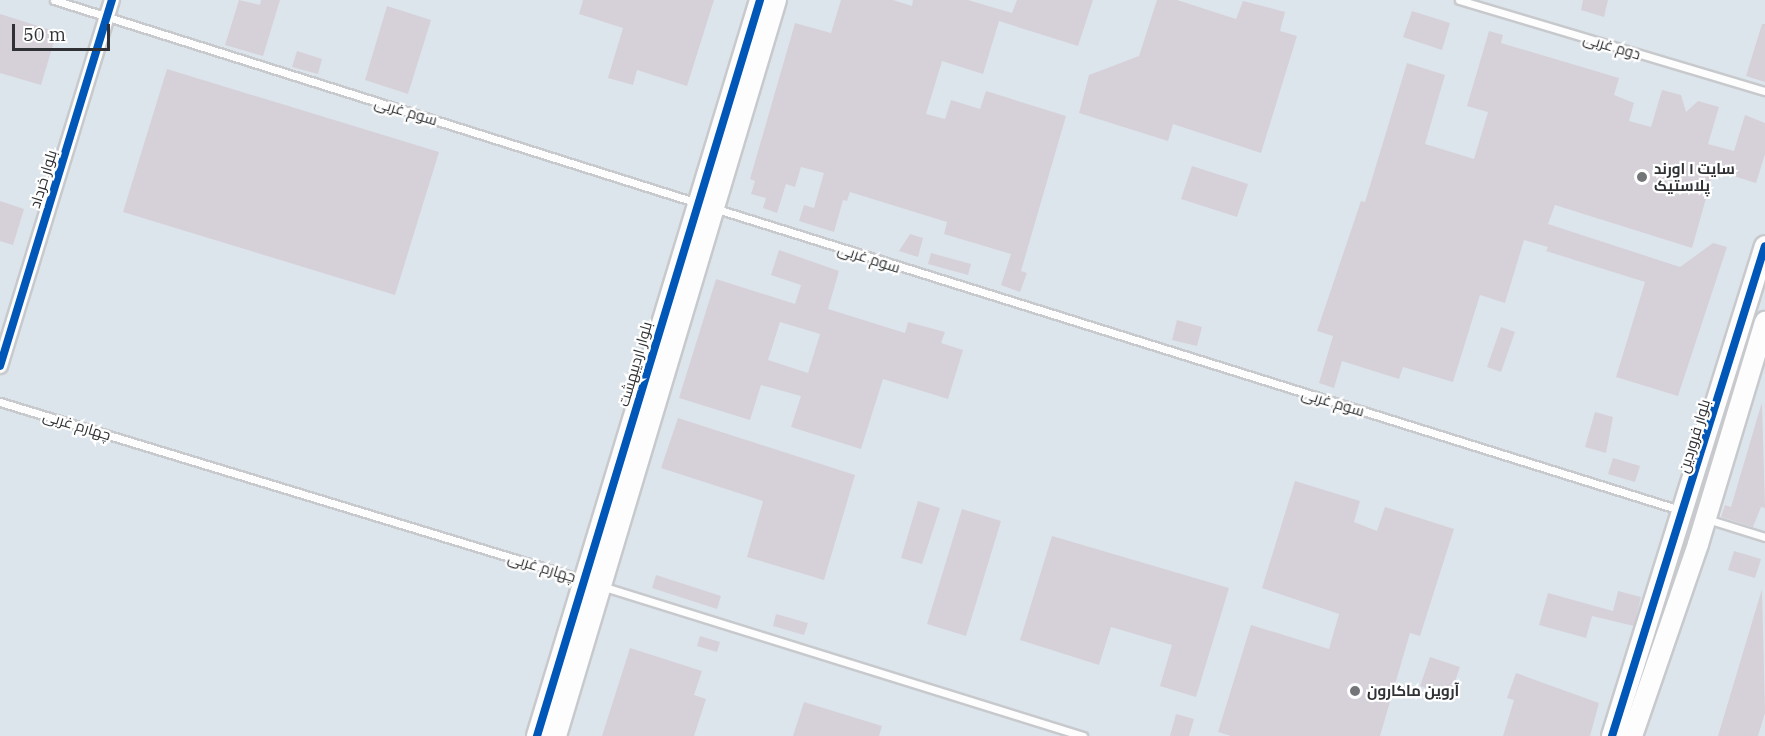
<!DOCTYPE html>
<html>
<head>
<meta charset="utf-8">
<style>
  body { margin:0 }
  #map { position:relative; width:1765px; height:736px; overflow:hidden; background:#f0f3f7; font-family:"IBM Plex Serif",Cairo,serif }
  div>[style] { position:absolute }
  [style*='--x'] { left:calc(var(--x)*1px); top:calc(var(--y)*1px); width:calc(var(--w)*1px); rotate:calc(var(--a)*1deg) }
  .built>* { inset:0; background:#dde5ec }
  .building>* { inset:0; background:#d6d0d9 }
  .roads { filter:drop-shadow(2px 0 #c7c9cc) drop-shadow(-2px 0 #c7c9cc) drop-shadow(0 2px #c7c9cc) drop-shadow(0 -2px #c7c9cc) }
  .lane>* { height:7px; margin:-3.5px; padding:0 3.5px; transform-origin:3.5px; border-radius:3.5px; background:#fdfdfe }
  .street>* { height:14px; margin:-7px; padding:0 7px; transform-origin:7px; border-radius:7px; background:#fdfdfe }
  .secondary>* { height:20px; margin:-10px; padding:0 10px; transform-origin:10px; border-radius:10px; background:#fdfdfe }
  .cycleway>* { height:8px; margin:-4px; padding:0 4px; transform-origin:4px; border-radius:4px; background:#0057b8 }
  .dots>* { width:16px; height:16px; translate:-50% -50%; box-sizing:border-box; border:3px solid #fff; border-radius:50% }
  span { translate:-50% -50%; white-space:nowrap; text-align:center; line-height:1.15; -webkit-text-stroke:4.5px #fff; paint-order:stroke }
  .street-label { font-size:15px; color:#2f3134 }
  .poi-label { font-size:15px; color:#2f3134; font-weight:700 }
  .left { translate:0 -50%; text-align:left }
  .scale { position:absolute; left:12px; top:24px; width:98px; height:27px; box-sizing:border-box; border:3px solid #2f3134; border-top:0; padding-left:8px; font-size:18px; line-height:21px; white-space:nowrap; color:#2f3134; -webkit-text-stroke:4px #fff; paint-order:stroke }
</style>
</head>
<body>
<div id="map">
  <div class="built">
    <div style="clip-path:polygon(0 0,1765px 0,1765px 736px,0 736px)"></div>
  </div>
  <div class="building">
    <div style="clip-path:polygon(239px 0,260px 5px,261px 0,280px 0,263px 56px,225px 45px)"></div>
    <div style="clip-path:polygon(583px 0,714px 0,687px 86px,637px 70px,633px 85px,608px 78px,623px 28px,579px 14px)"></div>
    <div style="clip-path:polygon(841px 0,893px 0,912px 6px,913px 0,968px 0,1012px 13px,1017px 0,1093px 0,1078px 46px,999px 21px,983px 74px,942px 61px,926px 114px,945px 119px,951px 100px,980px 109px,986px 91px,1066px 116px,1021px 271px,1027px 273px,1020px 292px,1001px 285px,1011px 254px,944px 234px,947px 222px,850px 192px,847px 201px,843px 200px,834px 232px,799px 221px,804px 205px,814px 208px,824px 173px,801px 167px,795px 187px,786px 184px,777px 213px,763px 208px,766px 198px,751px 194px,755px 181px,750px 179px,795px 23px,831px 33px)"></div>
    <div style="clip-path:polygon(1157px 0,1177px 0,1236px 19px,1243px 1px,1285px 12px,1280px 31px,1297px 36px,1261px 153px,1173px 124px,1168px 141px,1079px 113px,1089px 75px,1139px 56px)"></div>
    <div style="clip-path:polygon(1583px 0,1608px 0,1604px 17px,1581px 10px)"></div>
    <div style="clip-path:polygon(387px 6px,431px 20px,408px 94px,365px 80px)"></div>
    <div style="clip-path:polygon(1412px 11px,1450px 23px,1442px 50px,1403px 37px)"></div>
    <div style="clip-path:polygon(0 14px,57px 32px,41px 85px,0 73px)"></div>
    <div style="clip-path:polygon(1762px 24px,1765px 24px,1765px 82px,1746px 76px)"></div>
    <div style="clip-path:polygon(1489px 31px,1503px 35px,1501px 43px,1619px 78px,1614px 95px,1634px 103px,1629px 121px,1651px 127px,1662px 90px,1681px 95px,1686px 112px,1698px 101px,1719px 107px,1708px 144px,1734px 151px,1745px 115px,1765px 123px,1765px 154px,1756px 183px,1714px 170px,1692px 248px,1555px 205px,1548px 224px,1680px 267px,1713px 243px,1727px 247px,1678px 396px,1616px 377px,1645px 282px,1546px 251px,1548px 247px,1524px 240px,1505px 303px,1480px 295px,1453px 382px,1403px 367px,1399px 379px,1342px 361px,1334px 388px,1319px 383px,1333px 336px,1317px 331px,1361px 201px,1365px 202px,1407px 63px,1445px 75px,1425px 144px,1474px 159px,1488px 112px,1467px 106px)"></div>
    <div style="clip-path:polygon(297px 51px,322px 59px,318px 74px,292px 67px)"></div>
    <div style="clip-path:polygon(167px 69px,439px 152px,395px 295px,123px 212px)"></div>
    <div style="clip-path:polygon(1192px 166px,1248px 184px,1237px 217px,1181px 199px)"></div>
    <div style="clip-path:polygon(0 201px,24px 209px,13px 245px,0 241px)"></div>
    <div style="clip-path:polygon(910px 234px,923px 238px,918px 257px,899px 251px)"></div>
    <div style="clip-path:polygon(evenodd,779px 250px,839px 271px,828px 309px,905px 333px,908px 322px,945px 332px,941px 343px,963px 350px,948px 399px,883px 379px,861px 449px,791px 427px,801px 396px,761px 385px,750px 420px,679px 398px,716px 279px,795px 304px,801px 285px,771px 275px,779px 250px,780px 322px,820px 334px,808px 373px,768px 360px,780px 322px)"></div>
    <div style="clip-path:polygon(931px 253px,971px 264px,968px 275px,928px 264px)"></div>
    <div style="clip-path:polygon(1177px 320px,1202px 327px,1197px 346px,1172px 340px)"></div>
    <div style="clip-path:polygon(1501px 327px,1515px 332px,1501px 372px,1487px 367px)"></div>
    <div style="clip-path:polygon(1762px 402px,1765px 508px,1761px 507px,1753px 527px,1721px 517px,1725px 505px,1731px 507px)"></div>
    <div style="clip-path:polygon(1595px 412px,1613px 417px,1606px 453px,1585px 447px)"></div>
    <div style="clip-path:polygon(678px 418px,855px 475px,824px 580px,747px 557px,763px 501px,661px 468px)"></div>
    <div style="clip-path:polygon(1613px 458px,1640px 466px,1635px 482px,1608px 474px)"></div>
    <div style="clip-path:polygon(1295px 481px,1360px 501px,1354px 522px,1377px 531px,1385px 507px,1454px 529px,1420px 636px,1410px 633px,1380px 736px,1231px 736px,1218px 732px,1251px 625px,1329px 649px,1339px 614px,1262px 588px)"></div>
    <div style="clip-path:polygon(918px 501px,940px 508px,922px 564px,901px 558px)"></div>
    <div style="clip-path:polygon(962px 509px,1001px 521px,966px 636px,927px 624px)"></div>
    <div style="clip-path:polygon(1052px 536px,1229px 588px,1196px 697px,1160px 686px,1172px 645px,1111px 627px,1099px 665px,1020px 640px)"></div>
    <div style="clip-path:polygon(1734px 551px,1761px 559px,1755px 578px,1728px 570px)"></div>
    <div style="clip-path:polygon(656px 575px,721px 596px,717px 609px,652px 588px)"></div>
    <div style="clip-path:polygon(1762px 589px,1765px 713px,1758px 736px,1718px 736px)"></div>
    <div style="clip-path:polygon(1618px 591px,1641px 597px,1634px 626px,1592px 616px,1586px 638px,1539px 625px,1548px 593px,1613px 611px)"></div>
    <div style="clip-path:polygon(776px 614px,808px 623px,804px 635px,773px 626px)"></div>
    <div style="clip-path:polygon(700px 636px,720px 642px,717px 652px,697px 646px)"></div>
    <div style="clip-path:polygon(630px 648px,702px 671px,694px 695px,706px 699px,694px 736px,602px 736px)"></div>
    <div style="clip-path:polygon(1430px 657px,1460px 667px,1450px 696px,1420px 686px)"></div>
    <div style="clip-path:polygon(1516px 673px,1599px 703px,1590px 736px,1503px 736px,1514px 700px,1507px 698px)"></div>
    <div style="clip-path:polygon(804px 702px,882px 726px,879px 736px,793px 736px)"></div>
    <div style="clip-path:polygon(1176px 714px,1194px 719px,1189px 736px,1170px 736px)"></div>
  </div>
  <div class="roads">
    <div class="lane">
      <div style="--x:54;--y:0;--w:675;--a:17.5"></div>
      <div style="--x:1459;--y:0;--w:319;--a:16.6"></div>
      <div style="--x:717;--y:209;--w:1009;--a:17.36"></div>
      <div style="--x:0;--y:402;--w:608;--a:16.92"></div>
      <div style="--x:1707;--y:519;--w:61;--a:17.2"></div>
      <div style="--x:601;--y:586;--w:505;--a:17.29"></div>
    </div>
    <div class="street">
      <div style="--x:0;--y:366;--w:383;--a:-73"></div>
    </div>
    <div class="secondary">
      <div style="--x:537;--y:736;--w:769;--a:-73.14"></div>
      <div style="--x:556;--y:736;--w:768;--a:-73.36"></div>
      <div style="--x:1612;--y:736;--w:513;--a:-72.66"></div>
      <div style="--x:1632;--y:736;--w:203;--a:-71"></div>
      <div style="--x:1698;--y:544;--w:232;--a:-73.2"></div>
    </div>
  </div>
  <div class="cycleway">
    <div style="--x:0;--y:366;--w:383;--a:-73"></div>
    <div style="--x:537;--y:736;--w:769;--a:-73.14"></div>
    <div style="--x:1612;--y:736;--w:513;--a:-72.66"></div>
  </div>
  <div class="dots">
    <div style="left:1642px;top:177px;background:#737578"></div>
    <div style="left:1355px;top:691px;background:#737578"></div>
  </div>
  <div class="street-label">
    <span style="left:1612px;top:46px;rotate:17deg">دوم غربی</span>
    <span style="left:406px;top:111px;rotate:17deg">سوم غربی</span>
    <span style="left:43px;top:179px;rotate:-73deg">بلوار خرداد</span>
    <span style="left:869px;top:258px;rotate:18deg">سوم غربی</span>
    <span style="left:635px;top:364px;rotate:-74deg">بلوار اردیبهشت</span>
    <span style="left:1333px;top:402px;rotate:17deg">سوم غربی</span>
    <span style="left:77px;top:425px;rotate:17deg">چهارم غربی</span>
    <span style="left:1694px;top:436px;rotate:-73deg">بلوار فروردین</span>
    <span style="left:542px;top:567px;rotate:17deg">چهارم غربی</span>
  </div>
  <div class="poi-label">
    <span class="left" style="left:1654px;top:177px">سایت ۱ اورند<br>پلاستیک</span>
    <span class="left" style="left:1367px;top:691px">آروین ماکارون</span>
  </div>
  <div class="scale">50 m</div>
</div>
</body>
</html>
